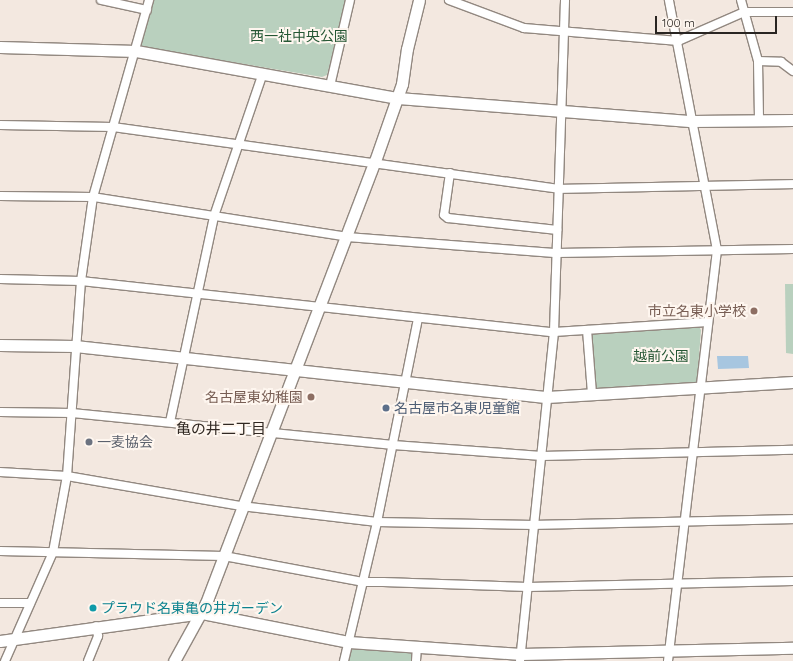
<!DOCTYPE html>
<html>
<head>
<meta charset="utf-8">
<style>
  body { margin:0 }
  #map { position:relative; width:793px; height:661px; overflow:hidden; background:#f3e8e0; font-family:Quicksand,"Noto Sans JP",sans-serif }
  div>[style] { position:absolute }
  [style*='--x'] { left:calc(var(--x)*1px); top:calc(var(--y)*1px); width:calc(var(--w)*1px); rotate:calc(var(--a)*1deg) }
  .green>* { inset:0; background:#b9d0be }
  .water>* { inset:0; background:#a7c6e0 }
  .roads { filter:drop-shadow(1px 0 #928880) drop-shadow(-1px 0 #928880) drop-shadow(0 1px #928880) drop-shadow(0 -1px #928880) }
  .street>* { height:8px; margin:-4px; padding:0 4px; transform-origin:4px; border-radius:4px; background:#fff }
  .secondary>* { height:11px; margin:-5.5px; padding:0 5.5px; transform-origin:5.5px; border-radius:5.5px; background:#fff }
  .dots>* { width:11px; height:11px; translate:-50% -50%; box-sizing:border-box; border:2px solid #fef6ef; border-radius:50% }
  span { translate:-50% -50%; white-space:nowrap; text-align:center; line-height:1.15; -webkit-text-stroke:4px #fef6ef; paint-order:stroke }
  .park-label { font-size:14px; color:#255734 }
  .education-label { font-size:14px; color:#785e54 }
  .right { translate:-100% -50%; text-align:right }
  .service-label { font-size:14px; color:#4e5e75 }
  .left { translate:0 -50%; text-align:left }
  .worship-label { font-size:14px; color:#5b616d }
  .culture-label { font-size:14px; color:#0d838f }
  .neighbourhood-label { font-size:15px; color:#302822 }
  .scale { position:absolute; left:655px; top:16px; width:122px; height:18px; box-sizing:border-box; border:2px solid #292522; border-top:0; padding-left:5px; font-size:12px; line-height:14px; white-space:nowrap; color:#292522; -webkit-text-stroke:3px #fef6ef; paint-order:stroke }
</style>
</head>
<body>
<div id="map">
  <div class="green">
    <div style="clip-path:polygon(153px 0,346px 0,327px 75px,322px 77px,142px 47px,141px 44px)"></div>
    <div style="clip-path:polygon(785px 284px,793px 284px,793px 354px,786px 353px)"></div>
    <div style="clip-path:polygon(698px 325px,701px 330px,697px 382px,596px 389px,591px 333px)"></div>
    <div style="clip-path:polygon(351px 649px,411px 653px,411px 661px,348px 661px)"></div>
  </div>
  <div class="water">
    <div style="clip-path:polygon(717px 356px,748px 356px,749px 368px,718px 369px)"></div>
  </div>
  <div class="roads">
    <div class="street">
      <div style="--x:101;--y:0;--w:47;--a:12.3"></div>
      <div style="--x:449;--y:0;--w:80;--a:20.5"></div>
      <div style="--x:524;--y:28;--w:155;--a:4.8"></div>
      <div style="--x:678;--y:41;--w:72;--a:-23.7"></div>
      <div style="--x:744;--y:12;--w:49;--a:0"></div>
      <div style="--x:741;--y:0;--w:63;--a:74.4"></div>
      <div style="--x:758;--y:61;--w:59;--a:89"></div>
      <div style="--x:758;--y:61;--w:23;--a:2"></div>
      <div style="--x:781;--y:62;--w:15;--a:37"></div>
      <div style="--x:330;--y:86;--w:88;--a:-76.9"></div>
      <div style="--x:0;--y:125;--w:113;--a:1"></div>
      <div style="--x:113;--y:127;--w:450;--a:7.9"></div>
      <div style="--x:559;--y:189;--w:234;--a:-1.2"></div>
      <div style="--x:450;--y:173;--w:42;--a:98.1"></div>
      <div style="--x:444;--y:215;--w:5;--a:37"></div>
      <div style="--x:448;--y:218;--w:110;--a:6.3"></div>
      <div style="--x:0;--y:196;--w:93;--a:0.6"></div>
      <div style="--x:93;--y:197;--w:257;--a:8.9"></div>
      <div style="--x:347;--y:237;--w:211;--a:4.4"></div>
      <div style="--x:557;--y:253;--w:236;--a:-1"></div>
      <div style="--x:0;--y:279;--w:81;--a:1.4"></div>
      <div style="--x:81;--y:281;--w:476;--a:6.2"></div>
      <div style="--x:554;--y:332;--w:154;--a:-3.7"></div>
      <div style="--x:587;--y:330;--w:64;--a:85.5"></div>
      <div style="--x:0;--y:412;--w:72;--a:0.8"></div>
      <div style="--x:72;--y:413;--w:323;--a:5.7"></div>
      <div style="--x:393;--y:445;--w:149;--a:4.2"></div>
      <div style="--x:542;--y:456;--w:251;--a:-1.4"></div>
      <div style="--x:170;--y:422;--w:211;--a:-77.9"></div>
      <div style="--x:214;--y:216;--w:151;--a:-71.1"></div>
      <div style="--x:0;--y:472;--w:67;--a:3.4"></div>
      <div style="--x:67;--y:476;--w:177;--a:9.8"></div>
      <div style="--x:241;--y:506;--w:137;--a:6.7"></div>
      <div style="--x:377;--y:522;--w:158;--a:1.1"></div>
      <div style="--x:535;--y:525;--w:258;--a:-1.3"></div>
      <div style="--x:0;--y:551;--w:224;--a:1.3"></div>
      <div style="--x:224;--y:556;--w:141;--a:10.6"></div>
      <div style="--x:363;--y:582;--w:20;--a:0"></div>
      <div style="--x:383;--y:582;--w:145;--a:2"></div>
      <div style="--x:528;--y:587;--w:265;--a:-1.3"></div>
      <div style="--x:0;--y:603;--w:30;--a:0"></div>
      <div style="--x:5;--y:661;--w:119;--a:-66.2"></div>
      <div style="--x:53;--y:552;--w:77;--a:-79.6"></div>
      <div style="--x:67;--y:476;--w:196;--a:-85.9"></div>
      <div style="--x:81;--y:281;--w:85;--a:-81.9"></div>
      <div style="--x:93;--y:197;--w:205;--a:-74.1"></div>
      <div style="--x:88;--y:661;--w:27;--a:-68"></div>
      <div style="--x:98;--y:636;--w:10;--a:-101"></div>
      <div style="--x:344;--y:661;--w:143;--a:-76.6"></div>
      <div style="--x:377;--y:522;--w:207;--a:-78.6"></div>
      <div style="--x:416;--y:661;--w:14;--a:-86"></div>
      <div style="--x:520;--y:661;--w:331;--a:-84.1"></div>
      <div style="--x:554;--y:332;--w:332;--a:-88.1"></div>
      <div style="--x:668;--y:661;--w:414;--a:-83.2"></div>
      <div style="--x:717;--y:250;--w:255;--a:-100.9"></div>
    </div>
    <div class="secondary">
      <div style="--x:0;--y:47;--w:136;--a:1.7"></div>
      <div style="--x:136;--y:51;--w:266;--a:10.2"></div>
      <div style="--x:398;--y:98;--w:295;--a:4.5"></div>
      <div style="--x:692;--y:121;--w:101;--a:-0.6"></div>
      <div style="--x:0;--y:345;--w:75;--a:0.8"></div>
      <div style="--x:75;--y:346;--w:475;--a:6.2"></div>
      <div style="--x:547;--y:397;--w:246;--a:-3.5"></div>
      <div style="--x:0;--y:641;--w:204;--a:-7.9"></div>
      <div style="--x:202;--y:613;--w:150;--a:11.2"></div>
      <div style="--x:349;--y:642;--w:172;--a:4"></div>
      <div style="--x:521;--y:654;--w:272;--a:-1.3"></div>
      <div style="--x:174;--y:661;--w:66;--a:-61.1"></div>
      <div style="--x:206;--y:603;--w:473;--a:-69.1"></div>
      <div style="--x:375;--y:161;--w:82;--a:-70.7"></div>
      <div style="--x:402;--y:84;--w:35;--a:-82"></div>
      <div style="--x:407;--y:49;--w:50;--a:-76.2"></div>
    </div>
  </div>
  <div class="dots">
    <div style="left:754px;top:311px;background:#8d6e63"></div>
    <div style="left:311px;top:397px;background:#8d6e63"></div>
    <div style="left:386px;top:408px;background:#5c6f8a"></div>
    <div style="left:89px;top:442px;background:#6b7280"></div>
    <div style="left:93px;top:608px;background:#0f9aa8"></div>
  </div>
  <div class="park-label">
    <span style="left:299px;top:36px">西一社中央公園</span>
    <span style="left:661px;top:356px">越前公園</span>
  </div>
  <div class="education-label">
    <span class="right" style="left:746px;top:311px">市立名東小学校</span>
    <span class="right" style="left:303px;top:397px">名古屋東幼稚園</span>
  </div>
  <div class="service-label">
    <span class="left" style="left:394px;top:408px">名古屋市名東児童館</span>
  </div>
  <div class="worship-label">
    <span class="left" style="left:97px;top:442px">一麦協会</span>
  </div>
  <div class="culture-label">
    <span class="left" style="left:101px;top:608px">プラウド名東亀の井ガーデン</span>
  </div>
  <div class="neighbourhood-label">
    <span style="left:221px;top:429px">亀の井二丁目</span>
  </div>
  <div class="scale">100 m</div>
</div>
</body>
</html>
